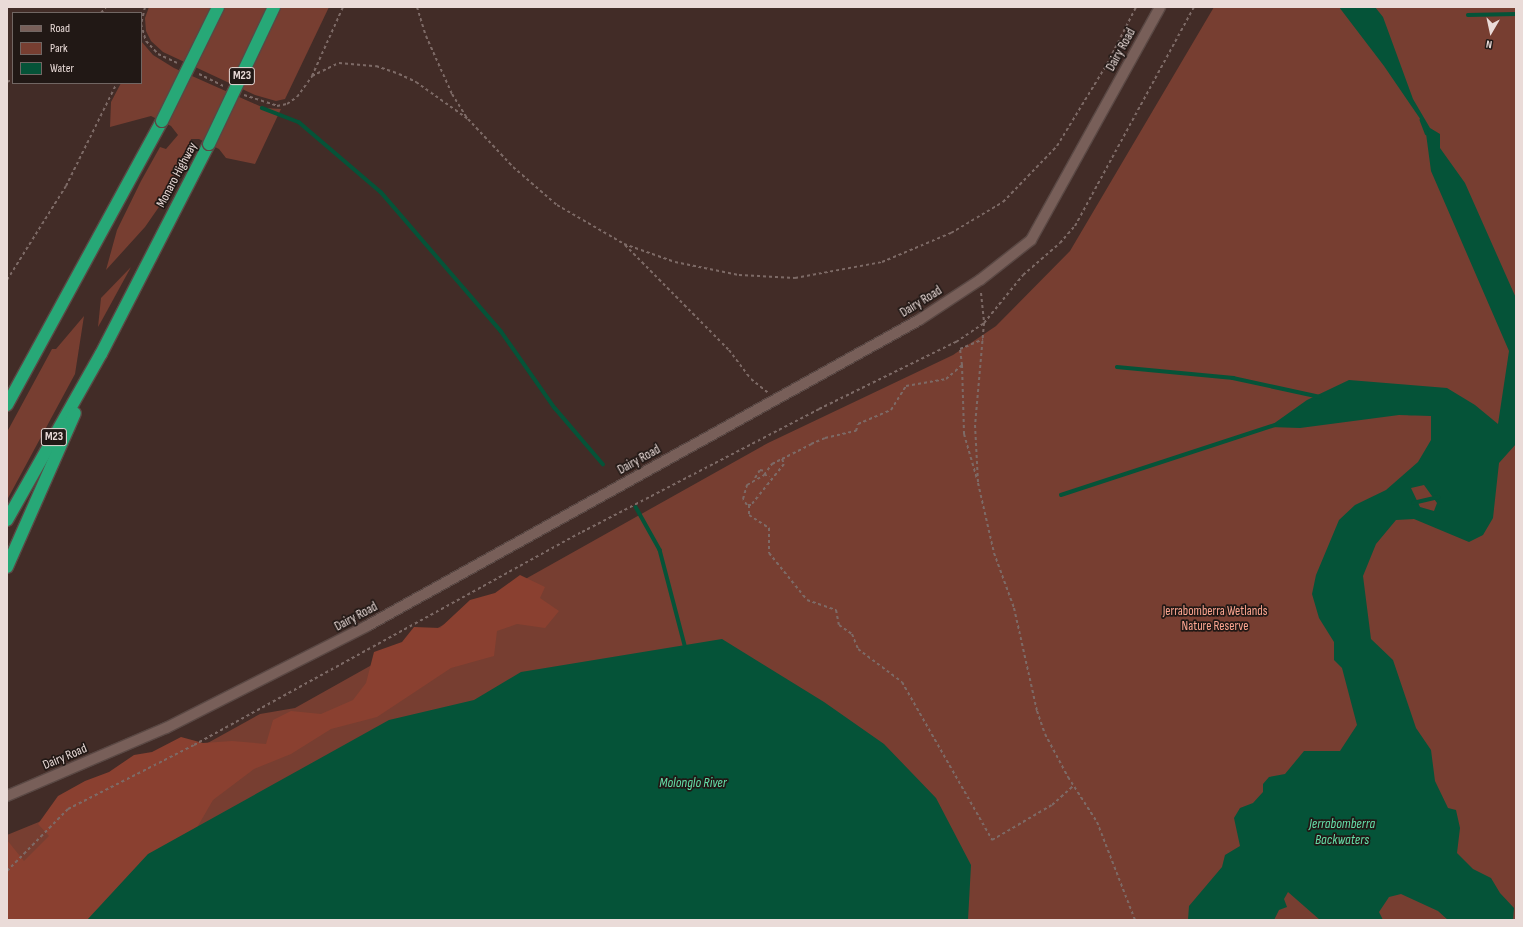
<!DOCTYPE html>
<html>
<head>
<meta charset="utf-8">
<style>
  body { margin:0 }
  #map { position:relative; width:1523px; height:927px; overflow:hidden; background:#422c27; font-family:"Sofia Sans Condensed",sans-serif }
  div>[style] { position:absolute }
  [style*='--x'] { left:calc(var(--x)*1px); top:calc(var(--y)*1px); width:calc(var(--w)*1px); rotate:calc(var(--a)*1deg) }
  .green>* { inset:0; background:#773e31 }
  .forest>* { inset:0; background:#8a4030 }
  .water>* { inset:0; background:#055338 }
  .stream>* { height:3.5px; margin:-1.75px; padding:0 1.75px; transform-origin:1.75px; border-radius:1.75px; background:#055338 }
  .path>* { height:2px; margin-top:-1px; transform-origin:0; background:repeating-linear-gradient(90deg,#7d6a66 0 3px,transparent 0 6px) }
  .roads { filter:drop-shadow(1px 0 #5a4844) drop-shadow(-1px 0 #5a4844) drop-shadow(0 1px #5a4844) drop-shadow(0 -1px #5a4844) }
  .street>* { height:10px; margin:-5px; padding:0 5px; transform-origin:5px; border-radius:5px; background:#785f59 }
  .highway>* { height:12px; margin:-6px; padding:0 6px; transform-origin:6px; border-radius:6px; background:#27a877 }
  .bridges { filter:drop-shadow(1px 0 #5a4844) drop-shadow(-1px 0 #5a4844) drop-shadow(0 1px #5a4844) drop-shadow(0 -1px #5a4844) }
  .highway-bridge>* { height:12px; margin:-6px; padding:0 6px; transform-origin:6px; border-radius:6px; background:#27a877 }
  span { translate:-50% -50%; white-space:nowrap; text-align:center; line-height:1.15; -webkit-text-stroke:3.5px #211815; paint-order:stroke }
  .shield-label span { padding:1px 3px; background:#211815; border:1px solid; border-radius:3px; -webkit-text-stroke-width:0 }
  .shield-label { font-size:12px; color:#eadbd8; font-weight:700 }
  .street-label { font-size:13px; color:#eadbd8 }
  .park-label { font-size:13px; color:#fca590 }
  .water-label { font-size:14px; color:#65dfa9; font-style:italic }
  .frame { position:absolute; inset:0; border:8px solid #eadbd8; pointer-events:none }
  .legend { position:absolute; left:12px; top:12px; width:130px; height:72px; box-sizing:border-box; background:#211815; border:1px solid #716663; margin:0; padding:5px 7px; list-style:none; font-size:12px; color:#eadbd8 }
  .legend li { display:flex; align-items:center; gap:8px; height:20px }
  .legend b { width:20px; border:1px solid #716663 }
  .north { position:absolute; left:1471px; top:12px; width:40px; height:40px; -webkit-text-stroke:3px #211815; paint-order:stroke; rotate:189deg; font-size:11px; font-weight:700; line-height:16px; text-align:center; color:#eadbd8 }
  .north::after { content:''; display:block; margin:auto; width:14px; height:18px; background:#eadbd8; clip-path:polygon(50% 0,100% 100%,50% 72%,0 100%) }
</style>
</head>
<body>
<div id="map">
  <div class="green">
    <div style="clip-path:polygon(149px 7px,329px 7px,285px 99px,276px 101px,255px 95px,163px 52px,151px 41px,146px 31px,145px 18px)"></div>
    <div style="clip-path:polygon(1214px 7px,1516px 7px,1516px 920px,20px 920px,7px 898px,7px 835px,139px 781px,260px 714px,295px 708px,768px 443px,953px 355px,996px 326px,1070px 251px)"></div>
    <div style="clip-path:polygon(141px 41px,153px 55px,174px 68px,264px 108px,281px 109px,255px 164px,226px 158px,219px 149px,199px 139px,191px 139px,187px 164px,170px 191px,145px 227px,106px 270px,117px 230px,141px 181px,160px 147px,166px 149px,178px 135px,171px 126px,151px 116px,110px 127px,111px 102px,121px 83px,141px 83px)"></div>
    <div style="clip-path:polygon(131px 267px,102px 320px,98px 327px,101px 298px)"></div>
    <div style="clip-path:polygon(84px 316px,75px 374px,7px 500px,7px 432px,52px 349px,56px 349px)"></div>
  </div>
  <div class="forest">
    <div style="clip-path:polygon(520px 575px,545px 587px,540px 598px,559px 611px,545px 628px,517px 624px,497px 631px,494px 656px,451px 668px,377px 717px,331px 729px,291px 754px,254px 769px,213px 800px,188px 843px,94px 920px,7px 920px,7px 840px,24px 861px,49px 836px,38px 824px,58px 796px,85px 781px,109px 772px,134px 755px,152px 752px,181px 737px,203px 743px,232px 741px,266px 744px,273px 720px,291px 711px,321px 714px,353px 700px,366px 683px,374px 652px,402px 642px,414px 627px,440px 628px,470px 600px,495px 593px)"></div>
  </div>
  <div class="water">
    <div style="clip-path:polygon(evenodd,1339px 7px,1375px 7px,1383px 17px,1413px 99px,1430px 128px,1440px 134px,1440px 148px,1465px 183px,1516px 298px,1516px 444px,1499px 463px,1493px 518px,1483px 535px,1469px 542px,1414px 519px,1396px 520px,1376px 544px,1363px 576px,1371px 639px,1393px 660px,1416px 728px,1431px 750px,1435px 781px,1448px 808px,1456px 810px,1460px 828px,1457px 853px,1473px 869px,1491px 878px,1500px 893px,1514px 908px,1513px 920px,1448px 920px,1438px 911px,1401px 894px,1389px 897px,1379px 912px,1383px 920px,1320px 920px,1288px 892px,1284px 899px,1287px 907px,1279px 910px,1274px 920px,1188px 920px,1189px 906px,1222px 867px,1225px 855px,1240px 846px,1234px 818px,1240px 808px,1253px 803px,1263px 792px,1263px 784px,1269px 777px,1285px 774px,1304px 751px,1340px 751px,1357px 725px,1342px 668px,1334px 660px,1334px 642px,1319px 618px,1312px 594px,1316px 575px,1339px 520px,1355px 505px,1386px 490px,1418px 462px,1431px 440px,1431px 416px,1399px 415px,1300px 428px,1269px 427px,1307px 400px,1349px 380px,1447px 388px,1475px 405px,1498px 424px,1509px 351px,1431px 171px,1425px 126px,1384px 66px,1339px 7px,1424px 485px,1437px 503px,1434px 511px,1420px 507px,1411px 488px,1424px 485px)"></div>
    <div style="clip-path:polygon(722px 639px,824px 702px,884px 744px,936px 798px,971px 865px,968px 920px,87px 920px,148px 854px,389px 720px,474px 700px,521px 672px)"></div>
  </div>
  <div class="stream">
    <div style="--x:1468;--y:15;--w:48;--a:-1.2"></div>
    <div style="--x:262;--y:108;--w:40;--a:21"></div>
    <div style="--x:299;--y:122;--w:108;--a:40.5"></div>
    <div style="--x:381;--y:192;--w:184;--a:49.2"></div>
    <div style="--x:501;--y:331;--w:94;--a:55"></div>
    <div style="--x:555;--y:408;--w:74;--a:49.4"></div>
    <div style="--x:1422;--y:120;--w:14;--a:69"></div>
    <div style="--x:1117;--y:367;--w:117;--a:5.4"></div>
    <div style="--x:1233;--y:378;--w:89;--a:12.3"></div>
    <div style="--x:1061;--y:495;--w:225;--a:-18.1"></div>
    <div style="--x:1413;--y:503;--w:26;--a:-13"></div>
    <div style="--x:636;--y:507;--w:49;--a:60.8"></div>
    <div style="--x:660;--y:550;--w:98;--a:75.3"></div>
  </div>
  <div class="path">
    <div style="--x:145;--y:7;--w:17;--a:103"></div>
    <div style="--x:141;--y:24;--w:18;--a:74"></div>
    <div style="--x:146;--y:41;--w:18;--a:47"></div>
    <div style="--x:158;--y:54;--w:21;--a:25"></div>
    <div style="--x:417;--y:7;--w:30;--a:73"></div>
    <div style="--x:426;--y:36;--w:64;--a:65.9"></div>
    <div style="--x:452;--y:94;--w:28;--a:58"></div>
    <div style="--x:101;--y:13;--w:8;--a:-50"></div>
    <div style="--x:199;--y:74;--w:28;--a:26"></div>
    <div style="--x:312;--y:76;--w:30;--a:-26"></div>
    <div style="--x:339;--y:63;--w:37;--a:5"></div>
    <div style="--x:376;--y:66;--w:24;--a:19"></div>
    <div style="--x:399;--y:74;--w:19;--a:25"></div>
    <div style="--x:416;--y:82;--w:64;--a:35.4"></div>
    <div style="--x:468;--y:119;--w:66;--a:46.8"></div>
    <div style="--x:513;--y:167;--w:58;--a:40.8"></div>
    <div style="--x:557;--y:205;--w:78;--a:30.2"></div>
    <div style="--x:624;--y:244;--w:54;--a:19.4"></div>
    <div style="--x:675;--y:262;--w:65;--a:11.5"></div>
    <div style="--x:739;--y:275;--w:56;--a:3.1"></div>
    <div style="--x:795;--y:278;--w:88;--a:-10.4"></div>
    <div style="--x:882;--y:262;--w:75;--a:-22.8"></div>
    <div style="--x:951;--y:233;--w:61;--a:-30.8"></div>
    <div style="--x:1003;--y:202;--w:78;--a:-46"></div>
    <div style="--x:1057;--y:146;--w:96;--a:-58.6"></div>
    <div style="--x:1107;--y:64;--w:64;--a:-63"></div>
    <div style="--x:7;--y:82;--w:7;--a:-27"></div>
    <div style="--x:244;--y:95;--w:35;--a:18"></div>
    <div style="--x:277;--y:106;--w:10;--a:-11"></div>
    <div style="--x:287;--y:104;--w:12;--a:-35"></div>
    <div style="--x:297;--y:97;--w:26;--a:-54"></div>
    <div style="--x:312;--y:76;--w:76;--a:-65.8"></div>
    <div style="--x:625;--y:245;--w:148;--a:45.3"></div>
    <div style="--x:729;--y:350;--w:36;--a:53"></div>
    <div style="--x:751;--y:379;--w:22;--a:39"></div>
    <div style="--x:7;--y:280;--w:111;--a:-57.9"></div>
    <div style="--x:66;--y:186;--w:115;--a:-63.7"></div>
    <div style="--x:981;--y:293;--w:30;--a:84"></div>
    <div style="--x:984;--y:323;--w:102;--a:95"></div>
    <div style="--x:975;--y:425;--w:58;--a:87"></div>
    <div style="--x:978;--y:483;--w:72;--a:77.1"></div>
    <div style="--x:994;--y:553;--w:59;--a:70"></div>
    <div style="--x:1014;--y:608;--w:106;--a:77.4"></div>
    <div style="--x:1037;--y:711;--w:24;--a:71"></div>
    <div style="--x:1045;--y:734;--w:49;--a:61.9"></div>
    <div style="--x:1068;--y:777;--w:54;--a:57.2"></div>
    <div style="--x:1097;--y:822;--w:105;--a:68.8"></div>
    <div style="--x:962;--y:365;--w:69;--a:88.3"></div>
    <div style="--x:964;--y:434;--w:47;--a:73.9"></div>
    <div style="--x:782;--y:459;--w:5;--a:68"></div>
    <div style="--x:784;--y:464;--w:53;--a:128.8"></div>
    <div style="--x:751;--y:505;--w:4;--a:180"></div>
    <div style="--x:747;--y:505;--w:7;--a:-124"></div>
    <div style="--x:743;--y:499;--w:15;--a:-74"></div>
    <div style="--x:747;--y:485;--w:20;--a:-30"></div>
    <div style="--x:764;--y:475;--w:14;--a:-54"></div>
    <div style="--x:772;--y:464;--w:11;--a:-27"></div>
    <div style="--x:782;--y:459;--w:33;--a:-27"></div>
    <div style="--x:811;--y:444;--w:15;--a:-23"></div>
    <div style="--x:825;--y:438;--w:32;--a:-13"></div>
    <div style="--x:856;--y:431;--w:7;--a:-74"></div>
    <div style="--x:858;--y:424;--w:36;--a:-23"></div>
    <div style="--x:891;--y:410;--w:28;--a:-58"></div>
    <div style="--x:906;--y:386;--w:41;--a:-9.9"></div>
    <div style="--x:946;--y:379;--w:21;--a:-41"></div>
    <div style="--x:962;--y:365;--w:16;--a:-97"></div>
    <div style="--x:960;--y:349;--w:25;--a:-23"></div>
    <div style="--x:764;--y:474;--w:6;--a:31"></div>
    <div style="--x:755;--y:478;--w:9;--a:-58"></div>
    <div style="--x:760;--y:470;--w:5;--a:11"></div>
    <div style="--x:749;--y:505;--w:10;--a:90"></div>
    <div style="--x:749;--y:515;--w:24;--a:33"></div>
    <div style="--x:769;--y:528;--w:25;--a:90"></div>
    <div style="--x:769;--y:553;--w:60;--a:51"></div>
    <div style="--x:807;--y:600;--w:31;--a:19"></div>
    <div style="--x:836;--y:610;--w:15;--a:79"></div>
    <div style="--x:839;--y:625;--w:16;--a:35"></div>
    <div style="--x:852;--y:634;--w:16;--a:68"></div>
    <div style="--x:858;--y:649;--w:55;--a:36.9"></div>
    <div style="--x:902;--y:682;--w:182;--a:60.3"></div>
    <div style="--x:992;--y:840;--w:69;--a:-30.3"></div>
    <div style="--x:1052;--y:805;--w:28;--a:-42"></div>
    <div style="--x:7;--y:871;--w:87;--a:-45.5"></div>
    <div style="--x:68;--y:809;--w:141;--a:-26.9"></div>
    <div style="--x:194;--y:745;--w:443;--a:-28.8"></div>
    <div style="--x:582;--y:532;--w:267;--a:-27.4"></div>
    <div style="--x:819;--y:409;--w:153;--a:-26.1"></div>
    <div style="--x:956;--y:342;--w:34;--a:-34"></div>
    <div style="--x:984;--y:323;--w:62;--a:-50.9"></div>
    <div style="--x:1023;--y:275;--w:49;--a:-40.9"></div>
    <div style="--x:1060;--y:243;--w:23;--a:-49"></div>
    <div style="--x:1075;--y:226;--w:249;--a:-61.5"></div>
  </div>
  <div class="roads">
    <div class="street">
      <div style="--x:7;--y:796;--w:173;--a:-23.2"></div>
      <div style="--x:166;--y:728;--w:225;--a:-26.9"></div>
      <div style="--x:367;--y:626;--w:631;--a:-29"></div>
      <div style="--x:919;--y:320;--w:73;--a:-33.3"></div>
      <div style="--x:980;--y:280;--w:65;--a:-38.1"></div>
      <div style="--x:1031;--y:240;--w:266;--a:-61"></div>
    </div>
    <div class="highway">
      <div style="--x:7;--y:405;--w:324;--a:-61.4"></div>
      <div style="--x:7;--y:520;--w:191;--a:-60.5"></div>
      <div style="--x:101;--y:354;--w:236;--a:-62.8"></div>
      <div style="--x:7;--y:567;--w:168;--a:-66.2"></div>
    </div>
  </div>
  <div class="bridges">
    <div class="highway-bridge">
      <div style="--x:162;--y:121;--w:127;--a:-63.8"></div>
      <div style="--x:209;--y:144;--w:152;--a:-64.6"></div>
    </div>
  </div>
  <div class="shield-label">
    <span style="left:242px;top:76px">M23</span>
    <span style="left:54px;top:437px">M23</span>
  </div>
  <div class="street-label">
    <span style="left:1121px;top:50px;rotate:-61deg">Dairy Road</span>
    <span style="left:177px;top:175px;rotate:-62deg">Monaro Highway</span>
    <span style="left:921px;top:302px;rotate:-32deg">Dairy Road</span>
    <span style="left:639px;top:460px;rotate:-29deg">Dairy Road</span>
    <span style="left:356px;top:617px;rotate:-28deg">Dairy Road</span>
    <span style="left:65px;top:757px;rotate:-23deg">Dairy Road</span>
  </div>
  <div class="park-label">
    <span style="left:1215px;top:619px">Jerrabomberra Wetlands<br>Nature Reserve</span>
  </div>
  <div class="water-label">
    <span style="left:693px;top:783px">Molonglo River</span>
    <span style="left:1342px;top:832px">Jerrabomberra<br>Backwaters</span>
  </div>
  <div class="frame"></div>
  <ul class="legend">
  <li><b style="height:5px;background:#785f59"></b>Road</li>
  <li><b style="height:11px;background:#773e31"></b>Park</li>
  <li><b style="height:11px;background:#055338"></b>Water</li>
  </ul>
  <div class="north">N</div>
</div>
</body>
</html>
